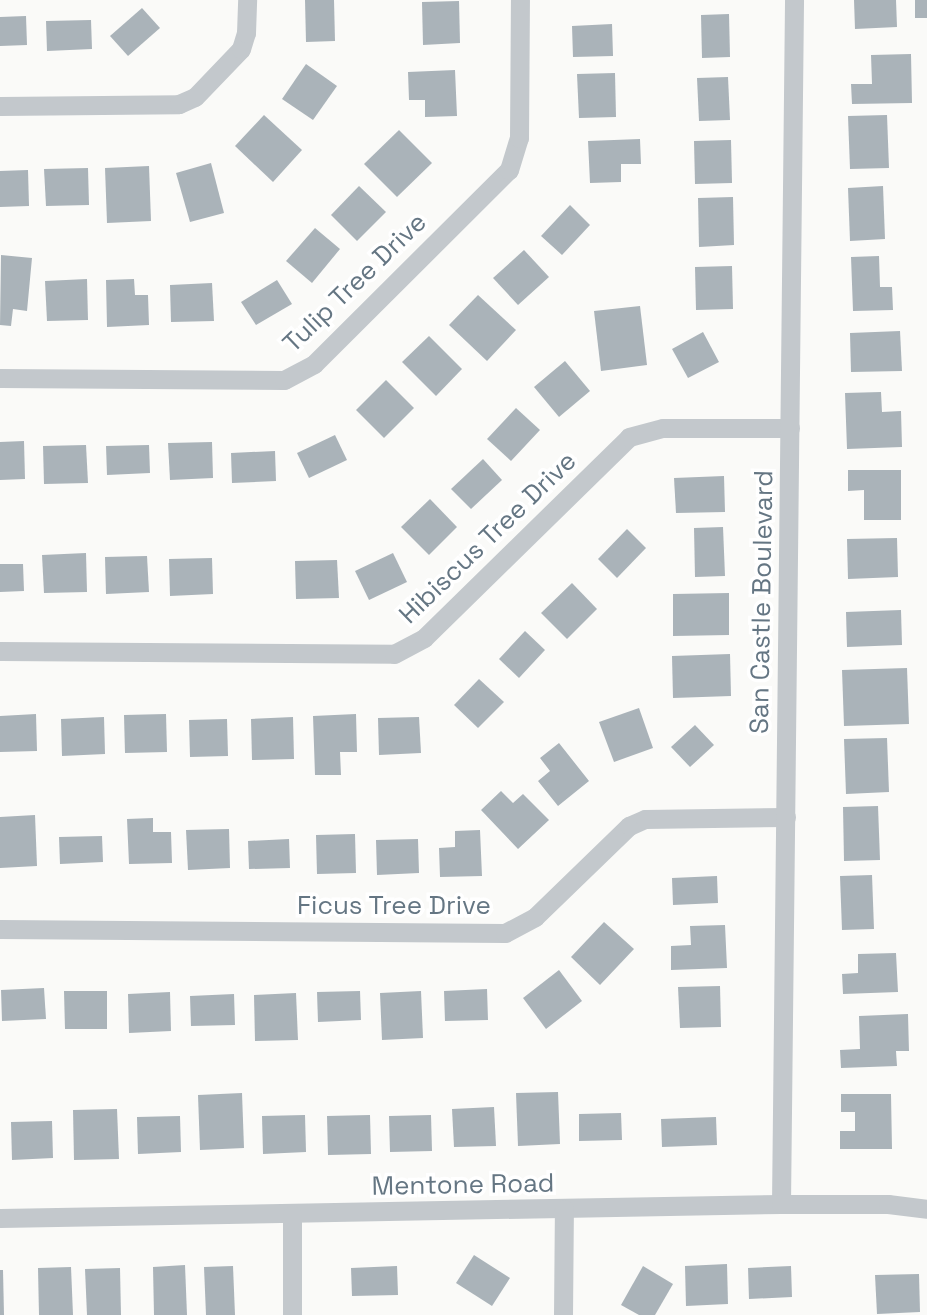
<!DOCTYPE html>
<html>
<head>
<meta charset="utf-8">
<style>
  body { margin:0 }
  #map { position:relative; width:927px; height:1315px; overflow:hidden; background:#fafaf8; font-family:"Space Grotesk",sans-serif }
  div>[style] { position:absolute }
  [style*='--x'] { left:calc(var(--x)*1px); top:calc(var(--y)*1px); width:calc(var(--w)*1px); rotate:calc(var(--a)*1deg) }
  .building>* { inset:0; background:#aab3b9 }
  .minor>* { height:19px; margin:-9.5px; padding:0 9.5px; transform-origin:9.5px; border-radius:9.5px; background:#c3c8cc }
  span { translate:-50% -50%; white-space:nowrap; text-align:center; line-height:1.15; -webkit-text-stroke:7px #fff; paint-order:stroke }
  .street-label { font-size:26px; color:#657683 }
</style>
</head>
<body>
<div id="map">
  <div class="building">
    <div style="clip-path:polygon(305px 0,334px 0,335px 41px,306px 42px)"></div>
    <div style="clip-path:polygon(854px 0,896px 0,897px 27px,855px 29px)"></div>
    <div style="clip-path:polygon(915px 0,927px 0,927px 18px,915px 18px)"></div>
    <div style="clip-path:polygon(459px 1px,460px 43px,423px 45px,422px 2px)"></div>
    <div style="clip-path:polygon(142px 8px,160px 28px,128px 56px,110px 36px)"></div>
    <div style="clip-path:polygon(729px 14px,730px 57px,702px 58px,701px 15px)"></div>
    <div style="clip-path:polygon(26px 16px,27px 45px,0 46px,0 17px)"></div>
    <div style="clip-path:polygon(91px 20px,92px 49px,47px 51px,46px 21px)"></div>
    <div style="clip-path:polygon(612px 24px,613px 56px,573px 57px,572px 26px)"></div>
    <div style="clip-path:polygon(911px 54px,912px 103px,852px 104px,851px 84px,872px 84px,871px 55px)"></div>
    <div style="clip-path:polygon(306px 64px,337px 86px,313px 120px,282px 99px)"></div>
    <div style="clip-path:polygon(455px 70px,457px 116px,425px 117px,425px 100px,409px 100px,408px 72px)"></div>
    <div style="clip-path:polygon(615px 73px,616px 117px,579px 118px,577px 74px)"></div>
    <div style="clip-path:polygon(728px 77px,730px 120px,699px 121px,697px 78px)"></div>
    <div style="clip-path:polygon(264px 115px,302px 150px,273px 182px,235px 146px)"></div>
    <div style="clip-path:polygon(887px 115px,889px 168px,850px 169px,848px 116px)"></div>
    <div style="clip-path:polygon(399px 130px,432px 163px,397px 197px,364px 164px)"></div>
    <div style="clip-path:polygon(640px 139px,641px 164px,621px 164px,621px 182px,590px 183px,588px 141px)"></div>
    <div style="clip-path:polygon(731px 140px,732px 183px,695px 184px,694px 141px)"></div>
    <div style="clip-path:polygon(211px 163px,224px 213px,190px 222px,176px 173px)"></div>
    <div style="clip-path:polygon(149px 166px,151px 221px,107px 223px,105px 168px)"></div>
    <div style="clip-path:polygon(88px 168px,89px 205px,46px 206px,44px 169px)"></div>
    <div style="clip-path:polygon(28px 170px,29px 206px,0 207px,0 171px)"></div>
    <div style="clip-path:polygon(359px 186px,386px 212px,357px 241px,331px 215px)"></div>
    <div style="clip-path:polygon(883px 186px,885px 239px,850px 241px,848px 188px)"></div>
    <div style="clip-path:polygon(733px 197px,734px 245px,699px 247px,698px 198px)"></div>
    <div style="clip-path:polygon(570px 205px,590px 225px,562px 255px,541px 236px)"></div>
    <div style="clip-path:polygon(315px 228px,340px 249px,312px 283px,286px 261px)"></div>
    <div style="clip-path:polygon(524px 250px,549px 277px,518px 305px,493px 278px)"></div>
    <div style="clip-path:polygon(1px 255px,32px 258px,27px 311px,13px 309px,11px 326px,0 325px)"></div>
    <div style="clip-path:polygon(879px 256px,880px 287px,892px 287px,893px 310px,853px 311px,851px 257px)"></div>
    <div style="clip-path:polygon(732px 266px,733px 309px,696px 310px,695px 267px)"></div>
    <div style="clip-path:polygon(87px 279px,88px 320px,47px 321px,45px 281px)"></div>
    <div style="clip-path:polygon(134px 279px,135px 295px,148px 295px,149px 325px,107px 327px,106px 280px)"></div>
    <div style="clip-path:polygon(277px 280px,292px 304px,256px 325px,241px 302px)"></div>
    <div style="clip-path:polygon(212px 283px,214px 321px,171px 322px,170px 285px)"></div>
    <div style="clip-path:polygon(478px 295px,516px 330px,487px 361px,449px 325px)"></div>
    <div style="clip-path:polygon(640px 306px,647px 365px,601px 371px,594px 311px)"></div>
    <div style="clip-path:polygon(900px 331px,902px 371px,851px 372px,850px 333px)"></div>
    <div style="clip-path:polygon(703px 332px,719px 362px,688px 378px,672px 349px)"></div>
    <div style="clip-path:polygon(429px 336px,462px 369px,436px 396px,402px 362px)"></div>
    <div style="clip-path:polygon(565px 361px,590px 391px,559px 417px,534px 387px)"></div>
    <div style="clip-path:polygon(386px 380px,414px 408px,384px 438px,356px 410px)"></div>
    <div style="clip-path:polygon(881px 392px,882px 412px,901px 411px,902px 447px,847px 449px,845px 393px)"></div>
    <div style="clip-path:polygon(516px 408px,540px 430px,511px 461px,487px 439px)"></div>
    <div style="clip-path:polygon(335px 435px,347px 460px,309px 478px,297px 453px)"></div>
    <div style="clip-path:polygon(24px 441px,25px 479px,0 480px,0 442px)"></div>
    <div style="clip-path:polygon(212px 442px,213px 478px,170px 480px,168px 443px)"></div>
    <div style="clip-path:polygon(86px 445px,88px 483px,44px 484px,43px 446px)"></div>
    <div style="clip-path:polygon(149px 445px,150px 473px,107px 475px,106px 446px)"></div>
    <div style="clip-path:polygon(275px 451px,276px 481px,232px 483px,231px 453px)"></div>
    <div style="clip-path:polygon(483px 459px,502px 480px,471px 509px,451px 489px)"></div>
    <div style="clip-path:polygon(848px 470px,901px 470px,901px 520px,864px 520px,864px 490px,848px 491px)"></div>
    <div style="clip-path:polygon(724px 476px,725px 512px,676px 513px,674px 478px)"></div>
    <div style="clip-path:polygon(430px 499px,457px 527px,429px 555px,401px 527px)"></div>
    <div style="clip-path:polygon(723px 527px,725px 576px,695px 577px,694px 528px)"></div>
    <div style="clip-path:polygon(627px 529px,646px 548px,617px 578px,598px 559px)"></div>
    <div style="clip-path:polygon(897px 538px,898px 577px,848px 579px,847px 539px)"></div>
    <div style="clip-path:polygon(86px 553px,87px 592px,44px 593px,42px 555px)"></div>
    <div style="clip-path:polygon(393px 553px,407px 582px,369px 600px,355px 571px)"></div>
    <div style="clip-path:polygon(147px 556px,149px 592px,106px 594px,105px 557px)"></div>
    <div style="clip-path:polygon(212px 558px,213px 594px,170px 596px,169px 559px)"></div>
    <div style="clip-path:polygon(337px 560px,339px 598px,296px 599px,295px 561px)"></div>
    <div style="clip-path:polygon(0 564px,23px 564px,24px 591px,0 592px)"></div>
    <div style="clip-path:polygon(572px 583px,597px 609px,567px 639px,541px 613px)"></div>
    <div style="clip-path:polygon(729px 593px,729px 635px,673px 636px,673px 594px)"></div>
    <div style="clip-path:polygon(901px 610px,902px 645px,847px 647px,846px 612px)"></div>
    <div style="clip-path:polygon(525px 631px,545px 650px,519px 678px,499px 659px)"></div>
    <div style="clip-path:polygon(730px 654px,731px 696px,673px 698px,672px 656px)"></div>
    <div style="clip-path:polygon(907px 668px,909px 724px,844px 726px,842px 670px)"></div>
    <div style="clip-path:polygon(479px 679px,504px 702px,478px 728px,454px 705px)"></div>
    <div style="clip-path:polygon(639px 708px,653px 748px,614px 762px,599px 722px)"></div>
    <div style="clip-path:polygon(36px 714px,37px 751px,0 752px,0 716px)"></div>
    <div style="clip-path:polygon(166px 714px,167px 752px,125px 753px,124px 715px)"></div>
    <div style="clip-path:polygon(356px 714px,357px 752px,340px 752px,341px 775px,315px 775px,313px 716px)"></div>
    <div style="clip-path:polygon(104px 717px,105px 754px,62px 756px,61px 719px)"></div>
    <div style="clip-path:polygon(293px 717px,294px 759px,252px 760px,251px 719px)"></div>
    <div style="clip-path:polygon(419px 717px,421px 753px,379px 755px,378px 718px)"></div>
    <div style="clip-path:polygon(227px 719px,228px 756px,190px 757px,189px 720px)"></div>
    <div style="clip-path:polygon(695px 725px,714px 745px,690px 767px,671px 747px)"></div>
    <div style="clip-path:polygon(887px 738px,889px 792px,846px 794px,844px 739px)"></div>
    <div style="clip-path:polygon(559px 743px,589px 781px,558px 806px,538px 781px,550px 771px,540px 758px)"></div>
    <div style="clip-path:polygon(501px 791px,513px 803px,523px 794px,549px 820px,518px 849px,481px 810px)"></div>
    <div style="clip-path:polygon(878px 806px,880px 860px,844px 861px,843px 807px)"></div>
    <div style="clip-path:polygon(35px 815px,37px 866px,0 868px,0 817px)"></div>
    <div style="clip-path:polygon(153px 818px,153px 832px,171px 832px,172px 863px,129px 864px,127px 819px)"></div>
    <div style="clip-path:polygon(229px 829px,230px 868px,188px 870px,186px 830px)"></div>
    <div style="clip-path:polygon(480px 830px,482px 876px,440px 877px,439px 848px,455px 847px,455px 831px)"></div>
    <div style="clip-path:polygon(355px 834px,356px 873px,317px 874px,316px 835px)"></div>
    <div style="clip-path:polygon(102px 836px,103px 862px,60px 864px,59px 837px)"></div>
    <div style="clip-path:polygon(289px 839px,290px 868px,249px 869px,248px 841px)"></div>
    <div style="clip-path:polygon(418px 839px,419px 873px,377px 875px,376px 840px)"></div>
    <div style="clip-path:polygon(872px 875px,874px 929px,842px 930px,840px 876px)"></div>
    <div style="clip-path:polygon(717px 876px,718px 903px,673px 905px,672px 878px)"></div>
    <div style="clip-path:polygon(604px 922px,634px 949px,600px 985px,571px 957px)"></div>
    <div style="clip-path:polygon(725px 925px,727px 968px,671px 970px,671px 946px,691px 945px,690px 926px)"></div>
    <div style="clip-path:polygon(896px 953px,898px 992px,843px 994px,842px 974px,858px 973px,858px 954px)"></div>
    <div style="clip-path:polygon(559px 970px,582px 1001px,546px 1029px,523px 998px)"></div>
    <div style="clip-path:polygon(720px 986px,721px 1027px,680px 1028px,678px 987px)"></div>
    <div style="clip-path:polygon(44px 988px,46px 1019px,2px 1021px,1px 990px)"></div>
    <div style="clip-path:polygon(487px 989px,488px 1020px,445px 1021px,444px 991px)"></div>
    <div style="clip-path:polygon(64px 991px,107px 991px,107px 1029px,65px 1029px)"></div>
    <div style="clip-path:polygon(360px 991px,361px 1020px,318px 1022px,317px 992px)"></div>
    <div style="clip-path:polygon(421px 991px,423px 1038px,382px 1040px,380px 993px)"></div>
    <div style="clip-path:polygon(170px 992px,171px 1031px,129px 1033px,128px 994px)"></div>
    <div style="clip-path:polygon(296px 993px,298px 1040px,255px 1041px,254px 995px)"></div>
    <div style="clip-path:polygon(234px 994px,235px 1025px,191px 1026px,190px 996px)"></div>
    <div style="clip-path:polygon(908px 1014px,909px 1051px,896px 1051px,897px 1066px,841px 1068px,840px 1050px,860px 1049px,859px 1016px)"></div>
    <div style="clip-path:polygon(558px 1092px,560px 1144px,518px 1146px,516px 1093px)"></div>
    <div style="clip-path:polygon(242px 1093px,244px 1148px,200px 1150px,198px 1095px)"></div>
    <div style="clip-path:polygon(841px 1094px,891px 1094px,892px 1149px,840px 1149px,840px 1131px,855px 1131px,855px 1112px,841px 1112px)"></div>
    <div style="clip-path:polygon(494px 1107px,496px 1146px,454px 1147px,452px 1109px)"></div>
    <div style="clip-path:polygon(117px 1109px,119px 1159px,74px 1160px,73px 1110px)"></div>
    <div style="clip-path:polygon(621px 1113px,622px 1140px,579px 1141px,579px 1114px)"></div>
    <div style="clip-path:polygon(305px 1115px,306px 1152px,263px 1154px,262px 1116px)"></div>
    <div style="clip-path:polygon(370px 1115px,371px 1154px,328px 1155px,327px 1116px)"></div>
    <div style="clip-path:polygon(431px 1115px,432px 1151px,390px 1152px,389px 1116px)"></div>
    <div style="clip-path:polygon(180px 1116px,181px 1152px,138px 1154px,137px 1117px)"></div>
    <div style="clip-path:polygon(716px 1117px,717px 1145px,662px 1147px,661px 1119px)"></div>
    <div style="clip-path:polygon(52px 1121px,53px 1158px,12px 1160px,11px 1122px)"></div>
    <div style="clip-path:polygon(474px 1255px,510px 1278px,492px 1306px,456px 1283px)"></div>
    <div style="clip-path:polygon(727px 1264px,728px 1304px,686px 1306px,685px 1266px)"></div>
    <div style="clip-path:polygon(185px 1265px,187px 1315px,154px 1315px,153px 1267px)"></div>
    <div style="clip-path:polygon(233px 1266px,235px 1315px,206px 1315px,204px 1267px)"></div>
    <div style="clip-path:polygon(397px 1266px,398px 1295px,352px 1296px,351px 1268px)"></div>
    <div style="clip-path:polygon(643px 1266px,673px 1284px,655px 1315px,639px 1315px,621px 1305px)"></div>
    <div style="clip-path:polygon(791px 1266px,792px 1297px,749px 1299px,748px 1268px)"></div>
    <div style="clip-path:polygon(71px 1267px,73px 1315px,39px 1315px,38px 1268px)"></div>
    <div style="clip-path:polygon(120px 1268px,121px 1315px,87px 1315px,85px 1269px)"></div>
    <div style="clip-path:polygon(0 1270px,3px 1270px,4px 1315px,0 1315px)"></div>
    <div style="clip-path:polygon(919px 1274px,920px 1312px,877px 1314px,875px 1275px)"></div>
  </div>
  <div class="minor">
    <div style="--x:0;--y:106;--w:179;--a:-0.6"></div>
    <div style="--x:179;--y:104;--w:17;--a:-24"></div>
    <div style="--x:195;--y:97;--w:66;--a:-46.2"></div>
    <div style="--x:241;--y:49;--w:17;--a:-73"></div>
    <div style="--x:246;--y:33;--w:33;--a:-88"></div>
    <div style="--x:0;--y:378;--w:284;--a:0.4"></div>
    <div style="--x:284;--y:380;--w:34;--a:-28"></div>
    <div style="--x:314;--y:364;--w:275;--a:-44.9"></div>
    <div style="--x:509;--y:170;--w:34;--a:-73"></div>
    <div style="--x:519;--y:138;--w:138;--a:-89.6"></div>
    <div style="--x:0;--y:651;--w:394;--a:0.4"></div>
    <div style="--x:394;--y:654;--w:34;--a:-28"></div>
    <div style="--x:424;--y:638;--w:287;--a:-44.4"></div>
    <div style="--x:629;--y:437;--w:35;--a:-15"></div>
    <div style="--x:663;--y:428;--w:127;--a:0"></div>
    <div style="--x:0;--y:929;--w:505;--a:0.45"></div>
    <div style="--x:505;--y:933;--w:34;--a:-28"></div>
    <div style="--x:535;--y:917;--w:131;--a:-44.1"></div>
    <div style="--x:629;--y:826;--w:17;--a:-24"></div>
    <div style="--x:645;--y:819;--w:141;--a:-0.8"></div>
    <div style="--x:781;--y:1204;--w:1204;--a:-89.38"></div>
    <div style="--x:0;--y:1218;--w:781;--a:-1.03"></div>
    <div style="--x:781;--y:1204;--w:107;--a:0"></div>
    <div style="--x:888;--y:1204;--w:39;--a:7"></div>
    <div style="--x:292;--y:1315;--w:100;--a:-90"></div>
    <div style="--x:563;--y:1315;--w:106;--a:-89.5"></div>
  </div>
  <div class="street-label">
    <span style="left:355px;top:283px;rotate:-44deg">Tulip Tree Drive</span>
    <span style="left:488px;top:538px;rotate:-44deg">Hibiscus Tree Drive</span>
    <span style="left:762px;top:602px;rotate:-89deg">San Castle Boulevard</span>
    <span style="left:394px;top:906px">Ficus Tree Drive</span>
    <span style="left:463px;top:1185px;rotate:-1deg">Mentone Road</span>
  </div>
</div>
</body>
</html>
